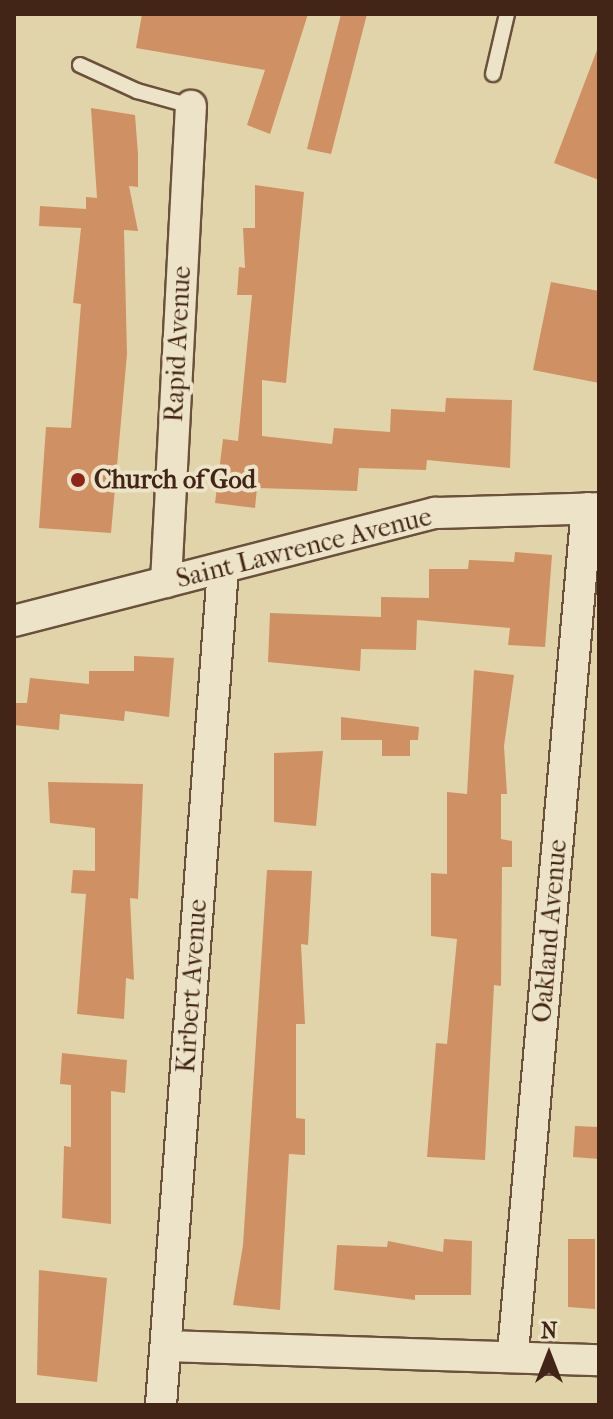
<!DOCTYPE html>
<html>
<head>
<meta charset="utf-8">
<style>
  body { margin:0 }
  #map { position:relative; width:613px; height:1419px; overflow:hidden; background:#e2d4aa; font-family:"IM FELL French Canon",serif }
  div>[style] { position:absolute }
  [style*='--x'] { left:calc(var(--x)*1px); top:calc(var(--y)*1px); width:calc(var(--w)*1px); rotate:calc(var(--a)*1deg) }
  .building>* { inset:0; background:#cf9063 }
  .roads { filter:drop-shadow(2px 0 #6b513c) drop-shadow(-2px 0 #6b513c) drop-shadow(0 2px #6b513c) drop-shadow(0 -2px #6b513c) }
  .service>* { height:14px; margin:-7px; padding:0 7px; transform-origin:7px; border-radius:7px; background:#ece3c8 }
  .minor>* { height:30px; margin:-15px; padding:0 15px; transform-origin:15px; border-radius:15px; background:#ece3c8 }
  .dots>* { width:22px; height:22px; translate:-50% -50%; box-sizing:border-box; border:4px solid #ece3c8; border-radius:50% }
  span { translate:-50% -50%; white-space:nowrap; text-align:center; line-height:1.15; -webkit-text-stroke:8px #ece3c8; paint-order:stroke }
  .street-label { font-size:26px; color:#432517 }
  .poi-label { font-size:26px; color:#432517; font-weight:700 }
  .left { translate:0 -50%; text-align:left }
  .frame { position:absolute; inset:0; border:16px solid #432517; pointer-events:none }
  .north { position:absolute; left:509px; top:1315px; width:80px; height:80px; -webkit-text-stroke:6px #ece3c8; paint-order:stroke; rotate:0deg; font-size:22px; font-weight:700; line-height:32px; text-align:center; color:#432517 }
  .north::after { content:''; display:block; margin:auto; width:28px; height:36px; background:#432517; clip-path:polygon(50% 0,100% 100%,50% 72%,0 100%) }
</style>
</head>
<body>
<div id="map">
  <div class="building">
    <div style="clip-path:polygon(142px 14px,308px 14px,270px 134px,247px 125px,265px 70px,136px 48px)"></div>
    <div style="clip-path:polygon(341px 14px,367px 14px,331px 154px,307px 149px)"></div>
    <div style="clip-path:polygon(597px 50px,599px 51px,599px 180px,554px 163px)"></div>
    <div style="clip-path:polygon(91px 108px,135px 115px,138px 154px,138px 187px,129px 186px,138px 231px,124px 230px,127px 354px,111px 533px,39px 528px,46px 427px,71px 428px,81px 304px,73px 303px,81px 228px,39px 226px,40px 206px,86px 209px,86px 197px,97px 198px)"></div>
    <div style="clip-path:polygon(255px 185px,304px 192px,286px 383px,262px 380px,262px 436px,332px 444px,334px 428px,390px 432px,391px 409px,445px 412px,446px 398px,512px 400px,510px 468px,427px 460px,426px 470px,359px 468px,357px 491px,257px 488px,255px 508px,215px 503px,223px 439px,238px 441px,252px 295px,237px 295px,239px 267px,245px 268px,243px 228px,255px 228px)"></div>
    <div style="clip-path:polygon(551px 282px,599px 291px,599px 383px,533px 370px)"></div>
    <div style="clip-path:polygon(515px 552px,552px 555px,545px 647px,508px 645px,510px 628px,417px 620px,416px 650px,361px 649px,360px 671px,268px 662px,270px 613px,381px 617px,381px 597px,429px 598px,429px 569px,468px 569px,469px 560px,514px 562px)"></div>
    <div style="clip-path:polygon(134px 656px,174px 658px,169px 717px,125px 711px,124px 721px,60px 714px,59px 730px,14px 725px,14px 703px,27px 703px,30px 678px,89px 684px,89px 671px,134px 671px)"></div>
    <div style="clip-path:polygon(474px 670px,514px 675px,504px 746px,507px 794px,501px 794px,501px 839px,512px 841px,512px 867px,502px 867px,501px 986px,494px 985px,485px 1160px,427px 1157px,436px 1043px,447px 1044px,457px 939px,431px 936px,431px 873px,447px 874px,447px 792px,467px 794px)"></div>
    <div style="clip-path:polygon(341px 717px,419px 727px,418px 740px,410px 740px,410px 756px,382px 756px,382px 740px,341px 740px)"></div>
    <div style="clip-path:polygon(323px 751px,316px 826px,274px 822px,274px 753px)"></div>
    <div style="clip-path:polygon(48px 782px,143px 784px,138px 899px,130px 898px,134px 980px,126px 978px,124px 1019px,77px 1014px,86px 894px,71px 893px,73px 870px,95px 871px,95px 828px,50px 823px)"></div>
    <div style="clip-path:polygon(267px 870px,312px 871px,308px 945px,301px 944px,305px 1024px,296px 1024px,296px 1118px,305px 1119px,305px 1155px,289px 1154px,280px 1310px,233px 1305px,243px 1245px)"></div>
    <div style="clip-path:polygon(62px 1053px,127px 1060px,125px 1093px,111px 1091px,111px 1224px,62px 1218px,64px 1146px,71px 1147px,71px 1085px,60px 1084px)"></div>
    <div style="clip-path:polygon(575px 1126px,599px 1127px,599px 1159px,573px 1157px)"></div>
    <div style="clip-path:polygon(444px 1239px,472px 1241px,471px 1295px,415px 1295px,415px 1300px,334px 1290px,337px 1245px,387px 1247px,388px 1241px,443px 1252px)"></div>
    <div style="clip-path:polygon(568px 1239px,595px 1239px,595px 1309px,568px 1307px)"></div>
    <div style="clip-path:polygon(39px 1270px,107px 1278px,97px 1382px,37px 1375px)"></div>
  </div>
  <div class="roads">
    <div class="service">
      <div style="--x:80;--y:65;--w:63;--a:24.5"></div>
      <div style="--x:137;--y:91;--w:56;--a:15.5"></div>
      <div style="--x:493;--y:74;--w:62;--a:-76.9"></div>
    </div>
    <div class="minor">
      <div style="--x:166;--y:582;--w:477;--a:-87"></div>
      <div style="--x:14;--y:621;--w:435;--a:-14.4"></div>
      <div style="--x:435;--y:513;--w:164;--a:-1.7"></div>
      <div style="--x:166;--y:1346;--w:433;--a:1.9"></div>
      <div style="--x:513;--y:1353;--w:848;--a:-85"></div>
      <div style="--x:161;--y:1405;--w:839;--a:-85.76"></div>
    </div>
  </div>
  <div class="dots">
    <div style="left:78px;top:480px;background:#8f2418"></div>
  </div>
  <div class="street-label">
    <span style="left:178px;top:344px;rotate:-87deg">Rapid Avenue</span>
    <span style="left:304px;top:548px;rotate:-14deg">Saint Lawrence Avenue</span>
    <span style="left:550px;top:931px;rotate:-85deg">Oakland Avenue</span>
    <span style="left:192px;top:986px;rotate:-86deg">Kirbert Avenue</span>
  </div>
  <div class="poi-label">
    <span class="left" style="left:94px;top:480px">Church of God</span>
  </div>
  <div class="frame"></div>
  <div class="north">N</div>
</div>
</body>
</html>
